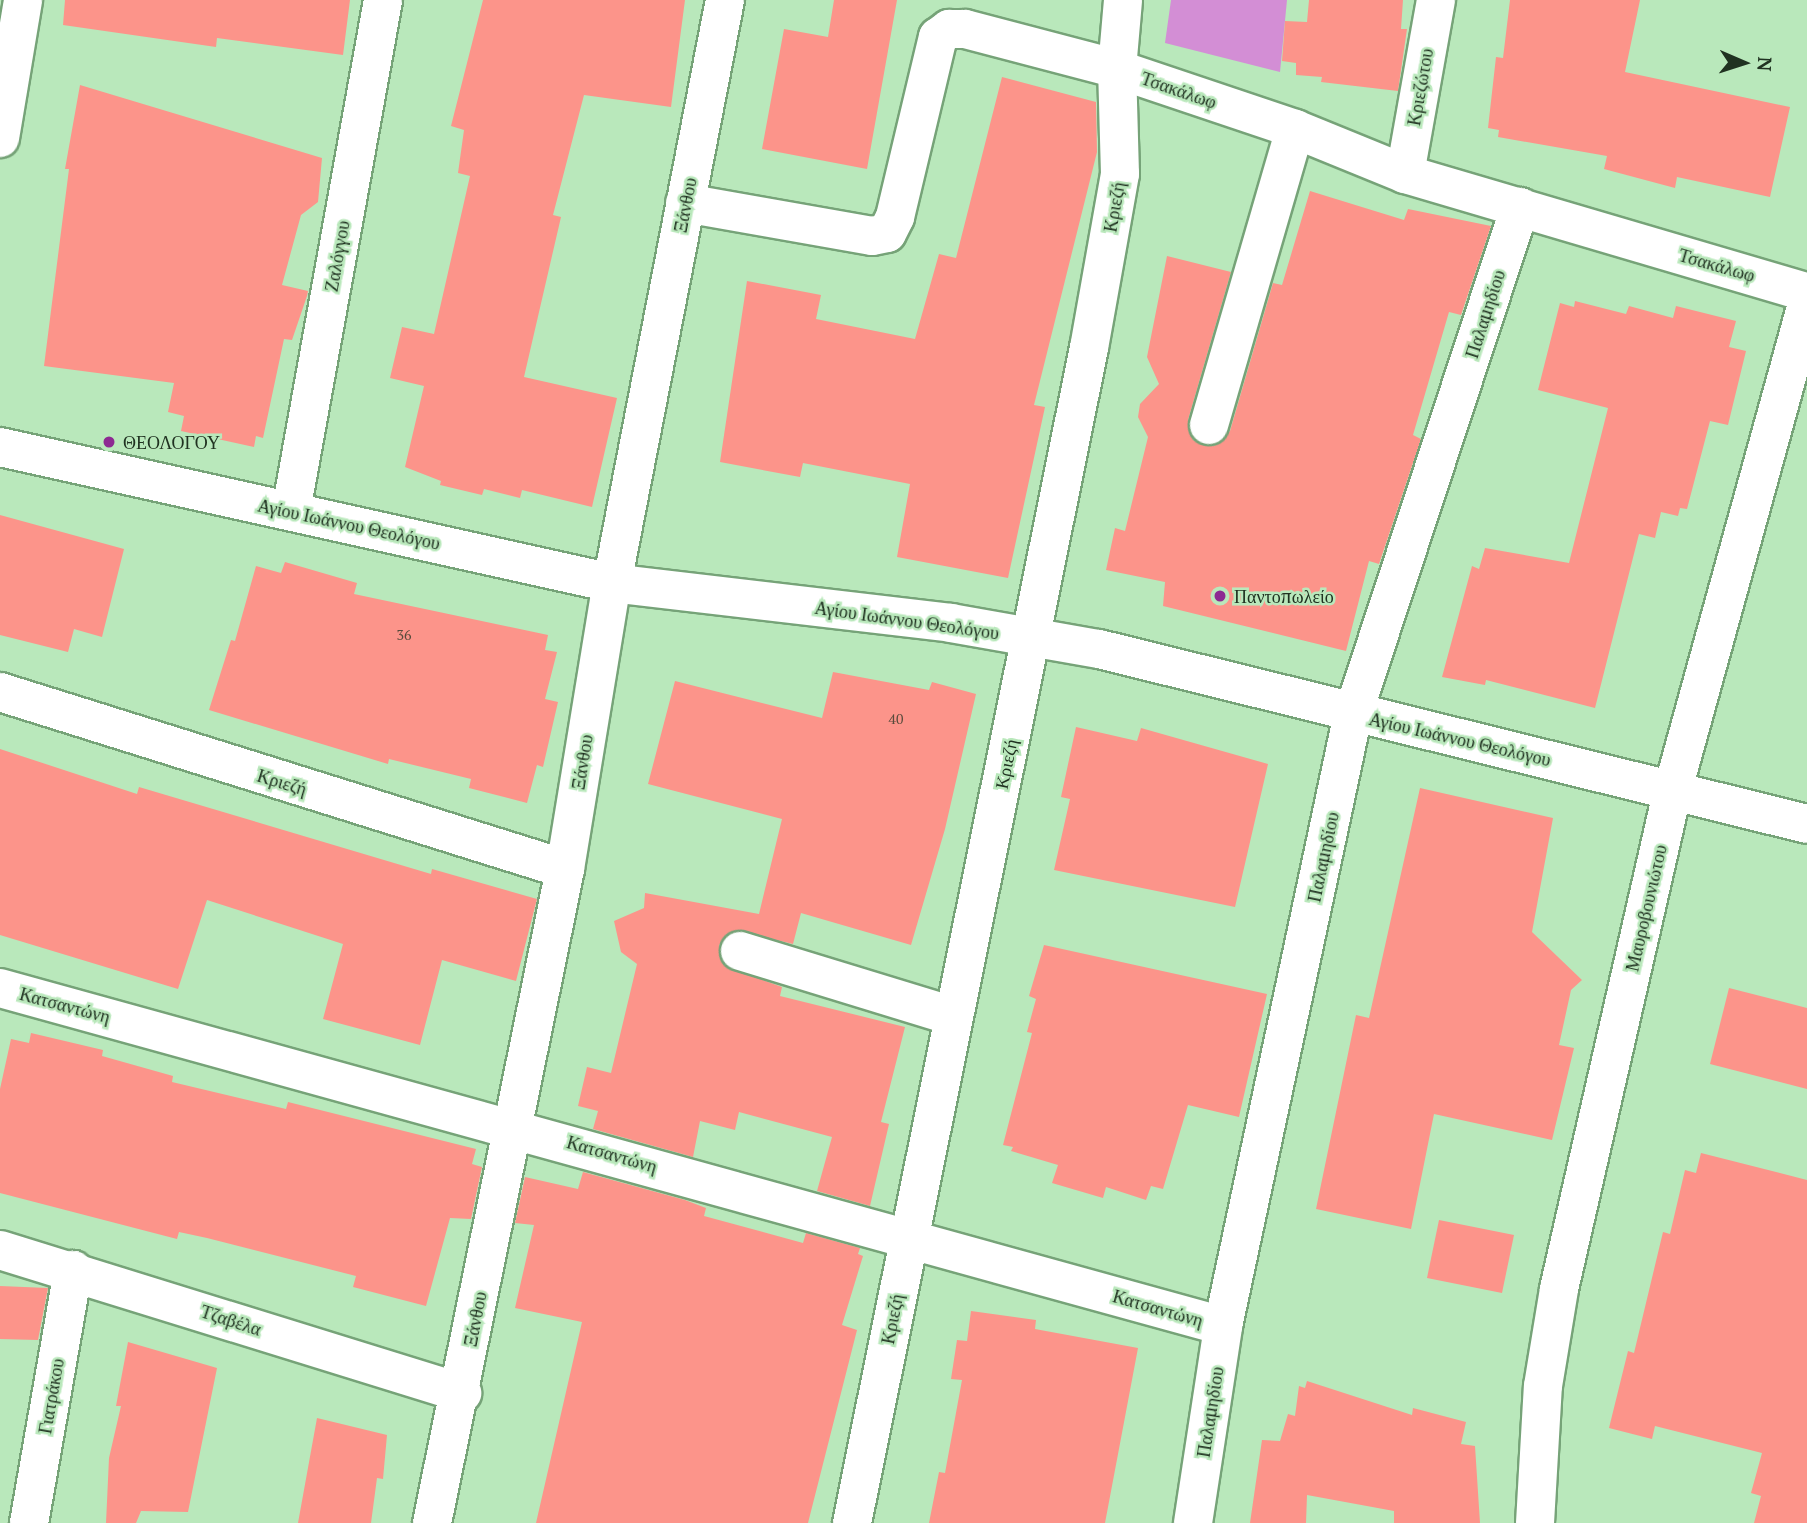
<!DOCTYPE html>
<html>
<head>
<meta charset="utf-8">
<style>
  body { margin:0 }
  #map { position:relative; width:1807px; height:1523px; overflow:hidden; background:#b9e8bb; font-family:"PT Serif",serif }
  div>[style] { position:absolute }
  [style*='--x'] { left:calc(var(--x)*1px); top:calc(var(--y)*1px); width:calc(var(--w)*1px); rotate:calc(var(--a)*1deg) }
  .green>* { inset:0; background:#d38ed5 }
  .building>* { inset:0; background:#fc948a }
  .roads { filter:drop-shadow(2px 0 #76a378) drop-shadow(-2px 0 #76a378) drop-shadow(0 2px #76a378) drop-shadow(0 -2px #76a378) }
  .minor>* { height:38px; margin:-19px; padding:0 19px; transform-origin:19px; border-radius:19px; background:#fff }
  .dots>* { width:19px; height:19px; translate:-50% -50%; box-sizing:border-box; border:4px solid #b9e8bb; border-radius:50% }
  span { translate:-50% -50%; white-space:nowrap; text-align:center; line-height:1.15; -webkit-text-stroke:5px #b9e8bb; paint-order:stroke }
  .number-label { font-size:14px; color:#574a3b }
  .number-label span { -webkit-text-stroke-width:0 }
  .street-label { font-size:18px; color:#203221 }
  .poi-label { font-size:18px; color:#203221 }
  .left { translate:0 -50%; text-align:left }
  .north { position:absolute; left:1709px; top:28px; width:70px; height:70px; -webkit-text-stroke:5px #b9e8bb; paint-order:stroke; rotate:93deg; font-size:19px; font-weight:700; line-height:28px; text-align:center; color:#203221 }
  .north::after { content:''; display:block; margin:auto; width:24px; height:32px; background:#203221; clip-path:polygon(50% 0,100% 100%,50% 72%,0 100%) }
</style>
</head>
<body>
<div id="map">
  <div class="green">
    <div style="clip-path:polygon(1171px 0,1287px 0,1280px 72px,1165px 43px)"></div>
  </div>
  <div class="building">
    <div style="clip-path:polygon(65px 0,350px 0,343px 55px,217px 38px,216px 47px,63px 25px)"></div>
    <div style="clip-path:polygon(483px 0,685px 0,671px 107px,584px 95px,553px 215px,561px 217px,524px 377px,617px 398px,592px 507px,522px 490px,520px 498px,484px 489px,482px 495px,440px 485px,441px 481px,405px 467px,424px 386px,390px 378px,402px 327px,434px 334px,470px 176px,458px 173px,464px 130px,451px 126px)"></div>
    <div style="clip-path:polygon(834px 0,897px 0,867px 169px,762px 149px,784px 29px,828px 37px)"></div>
    <div style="clip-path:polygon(1309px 0,1403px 0,1401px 29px,1407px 29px,1398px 91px,1321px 82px,1322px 77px,1296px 75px,1296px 63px,1282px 61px,1285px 21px,1307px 22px)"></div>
    <div style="clip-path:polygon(1510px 0,1640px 0,1625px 72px,1790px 107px,1770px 197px,1677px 177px,1675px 188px,1604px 169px,1607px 156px,1498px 137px,1499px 130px,1488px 128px,1496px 57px,1503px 58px)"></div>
    <div style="clip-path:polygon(1002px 77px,1096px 102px,1097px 152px,1034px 405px,1045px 407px,1008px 578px,897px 557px,910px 484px,803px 463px,800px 477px,720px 462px,747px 281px,821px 295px,816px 319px,915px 339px,939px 254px,956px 258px)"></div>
    <div style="clip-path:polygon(80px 85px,322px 158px,318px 202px,301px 215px,282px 285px,308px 291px,307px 296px,292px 340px,284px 339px,263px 438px,256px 436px,254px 447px,181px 431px,184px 416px,168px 412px,174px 383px,44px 366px,69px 169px,65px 169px)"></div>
    <div style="clip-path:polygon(1310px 191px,1404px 220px,1408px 209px,1491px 226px,1461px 315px,1449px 312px,1413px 435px,1421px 439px,1379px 564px,1369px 561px,1346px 651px,1163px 606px,1165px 582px,1106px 570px,1115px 528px,1125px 531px,1148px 437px,1138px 417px,1140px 404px,1159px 384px,1147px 357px,1167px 256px,1231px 272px,1188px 420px,1193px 440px,1214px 446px,1230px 431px,1273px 283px,1282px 285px)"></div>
    <div style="clip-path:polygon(1575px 301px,1626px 314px,1629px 306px,1673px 318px,1676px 306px,1736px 321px,1729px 347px,1746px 351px,1728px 425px,1710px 421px,1687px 509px,1680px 508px,1678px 516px,1661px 512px,1655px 538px,1639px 534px,1595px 708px,1486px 680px,1485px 685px,1442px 677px,1472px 566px,1479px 569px,1485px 548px,1569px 563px,1608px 408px,1538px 390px,1560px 303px,1574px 307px)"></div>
    <div style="clip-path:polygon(0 515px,124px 549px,102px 637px,74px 629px,68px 652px,0 635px)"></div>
    <div style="clip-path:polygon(285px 562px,357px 583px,354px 594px,548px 635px,545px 650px,557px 652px,545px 699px,558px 702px,543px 767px,537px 765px,527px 803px,469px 788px,471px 779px,389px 759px,388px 764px,209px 710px,231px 640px,235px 641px,256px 566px,281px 573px)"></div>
    <div style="clip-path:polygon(833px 672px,929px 690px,932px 682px,976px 694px,945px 829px,911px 945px,801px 913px,793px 944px,736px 930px,719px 945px,725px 966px,782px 987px,780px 996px,905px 1027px,881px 1122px,889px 1124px,870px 1206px,817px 1191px,832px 1137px,739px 1112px,735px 1130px,700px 1121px,693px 1157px,593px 1129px,598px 1111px,578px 1106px,587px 1067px,611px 1073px,637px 964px,621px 952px,614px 921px,644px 908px,645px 893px,759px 914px,782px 819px,648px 784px,675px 681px,822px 718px)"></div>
    <div style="clip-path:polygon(1076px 727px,1137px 741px,1141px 728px,1268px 764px,1235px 907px,1054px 870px,1070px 799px,1061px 797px)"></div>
    <div style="clip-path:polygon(0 749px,137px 794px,139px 787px,431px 874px,432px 869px,537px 899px,516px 981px,442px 960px,420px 1045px,323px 1019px,343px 944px,207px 900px,178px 989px,0 935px)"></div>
    <div style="clip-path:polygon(1420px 788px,1553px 818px,1532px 932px,1582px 980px,1571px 990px,1559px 1045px,1574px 1048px,1552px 1140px,1434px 1114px,1411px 1229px,1316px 1209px,1356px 1015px,1369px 1018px)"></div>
    <div style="clip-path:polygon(1044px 945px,1267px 994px,1239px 1117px,1188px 1105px,1163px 1189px,1151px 1186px,1146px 1200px,1106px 1187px,1103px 1198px,1052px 1183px,1058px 1165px,1011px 1151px,1013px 1147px,1003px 1145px,1032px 1033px,1027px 1032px,1036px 999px,1029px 996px)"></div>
    <div style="clip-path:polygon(1729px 988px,1807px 1008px,1807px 1089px,1710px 1064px)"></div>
    <div style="clip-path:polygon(31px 1033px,103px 1050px,102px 1056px,173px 1076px,172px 1082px,286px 1109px,288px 1102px,476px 1149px,472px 1164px,482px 1167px,471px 1219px,450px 1218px,426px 1306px,353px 1287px,356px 1276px,207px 1238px,179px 1232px,177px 1239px,0 1193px,0 1089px,11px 1039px,29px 1043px)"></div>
    <div style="clip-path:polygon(1701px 1153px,1807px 1180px,1807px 1523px,1754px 1523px,1761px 1496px,1751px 1493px,1762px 1453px,1655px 1426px,1652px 1439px,1609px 1428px,1628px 1351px,1634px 1353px,1663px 1232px,1670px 1234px,1685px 1170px,1696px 1173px)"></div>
    <div style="clip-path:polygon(583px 1172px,685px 1200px,706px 1208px,704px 1216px,803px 1243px,806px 1233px,860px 1248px,858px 1254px,863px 1256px,842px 1325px,857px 1330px,808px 1523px,536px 1523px,582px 1322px,515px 1308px,534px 1225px,515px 1223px,525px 1177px,578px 1189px)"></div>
    <div style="clip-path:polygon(1439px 1220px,1514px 1235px,1502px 1293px,1427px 1278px)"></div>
    <div style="clip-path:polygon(0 1286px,48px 1288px,38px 1340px,0 1339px)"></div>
    <div style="clip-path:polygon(971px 1311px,1036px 1320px,1035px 1329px,1138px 1348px,1105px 1523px,929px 1523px,939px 1472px,945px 1473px,962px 1380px,951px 1379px,957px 1340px,967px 1341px)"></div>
    <div style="clip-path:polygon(128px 1342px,217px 1368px,188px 1512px,141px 1511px,136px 1523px,106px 1523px,109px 1458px,121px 1406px,116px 1406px)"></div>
    <div style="clip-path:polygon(1307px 1381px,1412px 1415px,1413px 1408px,1466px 1422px,1461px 1444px,1475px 1446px,1480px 1523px,1394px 1523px,1394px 1511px,1307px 1495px,1306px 1523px,1250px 1523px,1262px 1440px,1280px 1441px,1288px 1414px,1295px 1416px,1299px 1386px,1305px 1388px)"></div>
    <div style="clip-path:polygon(317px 1418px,387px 1435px,383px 1479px,377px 1478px,371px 1523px,298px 1523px)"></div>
  </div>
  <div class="roads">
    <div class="minor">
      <div style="--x:0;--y:138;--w:140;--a:-80.5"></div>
      <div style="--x:1405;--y:174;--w:177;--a:-79.9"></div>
      <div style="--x:685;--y:203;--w:190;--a:10"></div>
      <div style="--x:872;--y:236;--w:15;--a:-11"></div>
      <div style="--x:887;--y:233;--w:18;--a:-63"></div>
      <div style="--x:895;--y:217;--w:185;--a:-76.6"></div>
      <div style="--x:938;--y:37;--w:14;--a:-36"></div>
      <div style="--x:949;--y:29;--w:16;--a:0"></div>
      <div style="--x:965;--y:29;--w:157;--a:14.7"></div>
      <div style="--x:1117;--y:69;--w:188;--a:18.6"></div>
      <div style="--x:1295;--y:129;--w:119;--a:22.2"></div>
      <div style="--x:1405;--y:174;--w:419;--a:16.4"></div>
      <div style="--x:1209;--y:425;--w:308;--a:-73.8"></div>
      <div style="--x:0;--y:447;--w:627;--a:12.53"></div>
      <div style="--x:612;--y:583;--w:341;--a:6.7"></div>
      <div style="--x:951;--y:623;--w:150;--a:10"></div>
      <div style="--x:1099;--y:649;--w:729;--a:13.88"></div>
      <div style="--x:291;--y:511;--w:519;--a:-79.79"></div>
      <div style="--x:0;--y:692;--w:592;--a:17.39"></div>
      <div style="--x:740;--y:951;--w:223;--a:17"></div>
      <div style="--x:0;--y:988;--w:1269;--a:15.45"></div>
      <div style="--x:0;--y:1250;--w:484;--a:17.2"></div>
      <div style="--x:29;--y:1523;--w:257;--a:-80.1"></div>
      <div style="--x:432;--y:1523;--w:667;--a:-78.5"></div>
      <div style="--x:565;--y:869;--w:290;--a:-80.7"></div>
      <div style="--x:612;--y:583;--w:594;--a:-79.03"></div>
      <div style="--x:852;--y:1523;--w:1199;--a:-78.6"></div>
      <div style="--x:1089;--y:348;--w:177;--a:-79.9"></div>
      <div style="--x:1120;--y:174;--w:105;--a:-91.6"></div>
      <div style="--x:1117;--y:69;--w:69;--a:-85"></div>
      <div style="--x:1193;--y:1523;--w:199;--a:-81.3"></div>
      <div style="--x:1223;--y:1326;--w:626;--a:-78.01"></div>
      <div style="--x:1353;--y:714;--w:534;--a:-71.77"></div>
      <div style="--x:1535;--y:1523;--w:137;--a:-86.7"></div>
      <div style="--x:1543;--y:1386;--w:98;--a:-80.6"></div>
      <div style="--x:1559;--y:1289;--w:513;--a:-77.16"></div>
      <div style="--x:1673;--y:789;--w:503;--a:-74.56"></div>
    </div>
  </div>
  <div class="dots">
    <div style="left:109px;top:442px;background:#8d2a92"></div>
    <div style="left:1220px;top:596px;background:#8d2a92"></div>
  </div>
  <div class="number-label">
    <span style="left:404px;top:635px">36</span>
    <span style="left:896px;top:719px">40</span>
  </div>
  <div class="street-label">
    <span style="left:1420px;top:87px;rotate:-80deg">Κριεζώτου</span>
    <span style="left:1179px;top:90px;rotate:19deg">Τσακάλωφ</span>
    <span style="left:685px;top:205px;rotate:-79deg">Ξάνθου</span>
    <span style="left:1114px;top:207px;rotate:-80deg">Κριεζή</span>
    <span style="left:337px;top:256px;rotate:-80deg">Ζαλόγγου</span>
    <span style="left:1717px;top:265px;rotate:16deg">Τσακάλωφ</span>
    <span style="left:1485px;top:314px;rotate:-72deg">Παλαμηδίου</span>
    <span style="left:349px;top:524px;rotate:12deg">Αγίου Ιωάννου Θεολόγου</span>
    <span style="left:907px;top:620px;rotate:8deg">Αγίου Ιωάννου Θεολόγου</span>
    <span style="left:1460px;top:739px;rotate:13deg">Αγίου Ιωάννου Θεολόγου</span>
    <span style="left:582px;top:762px;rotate:-81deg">Ξάνθου</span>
    <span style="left:1006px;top:764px;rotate:-78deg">Κριεζή</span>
    <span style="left:282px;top:782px;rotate:17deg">Κριεζή</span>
    <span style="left:1323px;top:857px;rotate:-78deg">Παλαμηδίου</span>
    <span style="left:1646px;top:908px;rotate:-77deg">Μαυροβουνιώτου</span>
    <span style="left:65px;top:1005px;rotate:15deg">Κατσαντώνη</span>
    <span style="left:612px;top:1154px;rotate:16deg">Κατσαντώνη</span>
    <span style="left:1158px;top:1308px;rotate:16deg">Κατσαντώνη</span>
    <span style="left:475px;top:1319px;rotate:-79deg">Ξάνθου</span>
    <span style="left:892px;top:1319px;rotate:-79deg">Κριεζή</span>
    <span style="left:231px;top:1320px;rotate:18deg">Τζαβέλα</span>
    <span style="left:51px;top:1396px;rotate:-80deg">Γιατράκου</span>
    <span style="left:1210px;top:1412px;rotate:-81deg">Παλαμηδίου</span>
  </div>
  <div class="poi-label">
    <span class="left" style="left:123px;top:442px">ΘΕΟΛΟΓΟΥ</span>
    <span class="left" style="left:1234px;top:596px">Παντοπωλείο</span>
  </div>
  <div class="north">N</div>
</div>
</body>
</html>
